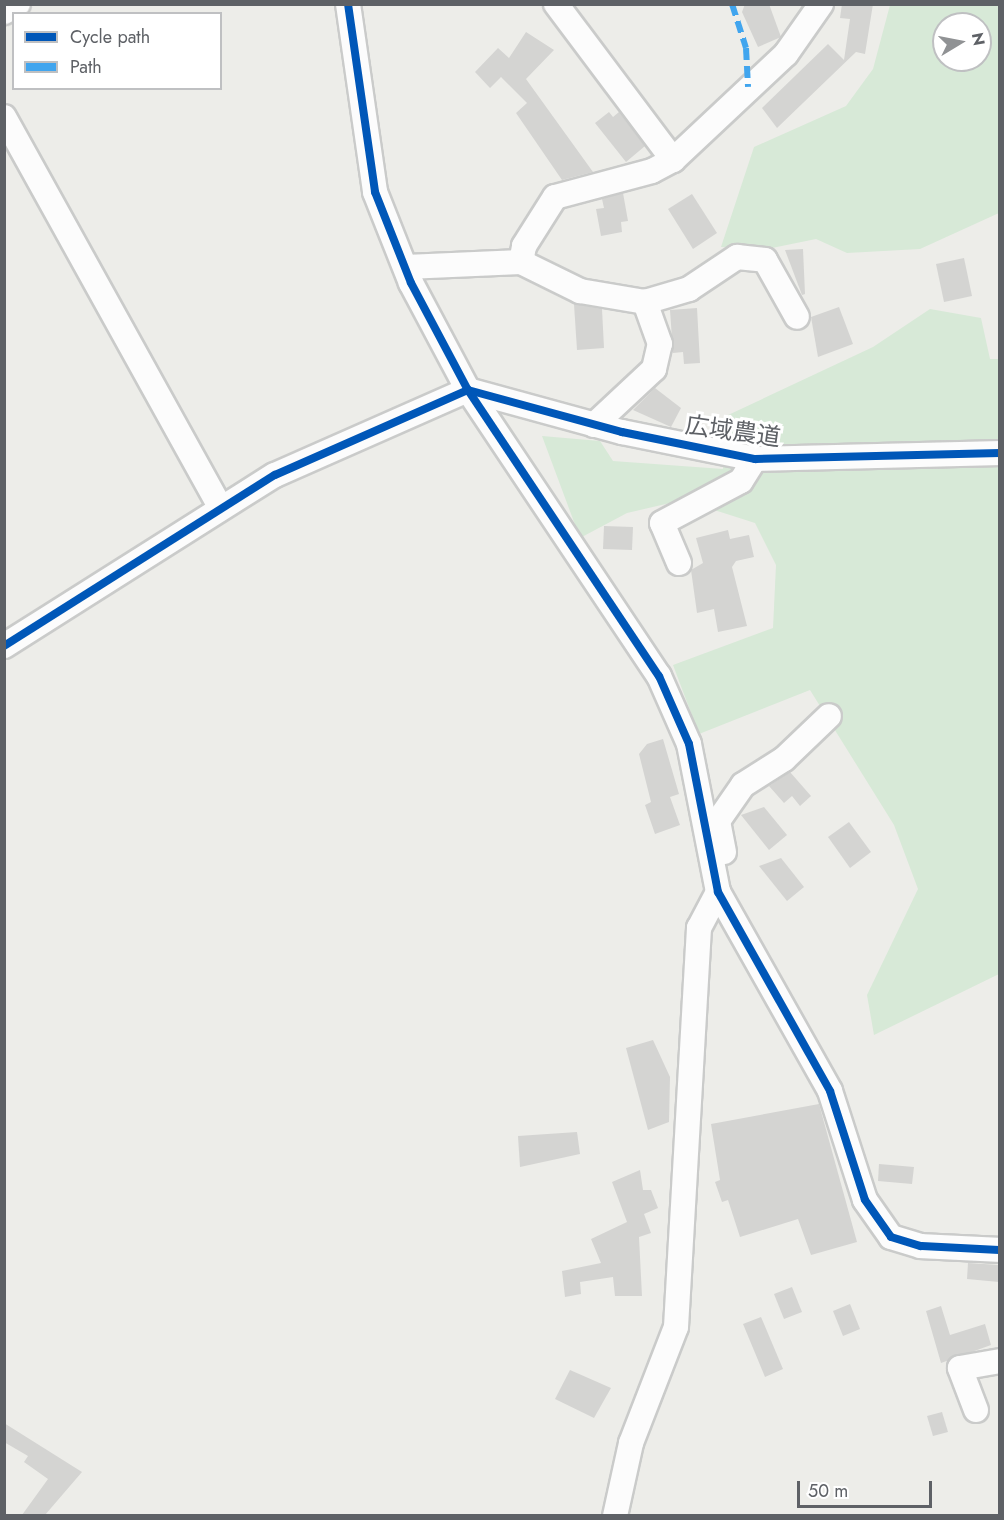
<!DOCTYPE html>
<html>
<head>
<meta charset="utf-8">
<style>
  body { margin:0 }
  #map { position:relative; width:1004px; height:1520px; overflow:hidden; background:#edede9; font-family:Jost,"Noto Sans JP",sans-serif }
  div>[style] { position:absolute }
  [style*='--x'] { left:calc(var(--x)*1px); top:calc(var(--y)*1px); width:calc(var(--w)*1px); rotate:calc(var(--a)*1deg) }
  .green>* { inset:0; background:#d7e9d7 }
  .building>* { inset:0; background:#d4d4d2 }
  .roads { filter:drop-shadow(2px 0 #cacbca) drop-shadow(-2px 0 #cacbca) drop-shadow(0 2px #cacbca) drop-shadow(0 -2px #cacbca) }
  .minor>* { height:24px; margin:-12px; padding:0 12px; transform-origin:12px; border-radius:12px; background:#fcfcfc }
  .quiet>* { height:6px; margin-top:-3px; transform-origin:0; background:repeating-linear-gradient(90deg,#41a5ee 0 12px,transparent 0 18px) }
  .cycleway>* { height:8px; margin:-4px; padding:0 4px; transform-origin:4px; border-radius:4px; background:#0057b8 }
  span { translate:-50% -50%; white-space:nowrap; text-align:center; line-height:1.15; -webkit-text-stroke:6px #fff; paint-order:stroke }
  .street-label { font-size:24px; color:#5e6166 }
  .frame { position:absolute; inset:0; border:6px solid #5e6166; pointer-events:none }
  .legend { position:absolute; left:12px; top:12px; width:210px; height:78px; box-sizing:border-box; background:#fff; border:2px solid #bfc0c2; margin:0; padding:8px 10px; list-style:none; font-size:18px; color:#5e6166 }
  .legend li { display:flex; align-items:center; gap:12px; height:30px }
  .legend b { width:30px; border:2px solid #bfc0c2 }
  .north { position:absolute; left:932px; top:12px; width:60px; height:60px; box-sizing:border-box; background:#fff; border:2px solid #bfc0c2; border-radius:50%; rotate:80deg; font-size:16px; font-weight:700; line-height:24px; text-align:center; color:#5e6166 }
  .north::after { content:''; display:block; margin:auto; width:21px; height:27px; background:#909294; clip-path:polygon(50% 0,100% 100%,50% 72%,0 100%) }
  .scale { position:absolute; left:797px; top:1481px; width:135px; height:27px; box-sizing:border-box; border:3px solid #5e6166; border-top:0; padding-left:8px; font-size:18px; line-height:21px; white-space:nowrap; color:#5e6166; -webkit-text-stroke:4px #fff; paint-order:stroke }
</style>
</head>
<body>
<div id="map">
  <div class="green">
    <div style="clip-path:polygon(evenodd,890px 5px,999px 5px,999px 213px,920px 249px,847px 253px,816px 239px,767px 249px,721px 247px,754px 147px,846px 106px,873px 69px,890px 5px,944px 24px,980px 24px,980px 60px,944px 60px,944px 24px)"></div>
    <div style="clip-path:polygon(930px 309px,981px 318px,990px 359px,1000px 359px,999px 974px,874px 1035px,867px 995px,918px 889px,894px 825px,810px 690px,699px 734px,673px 665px,773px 628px,776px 565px,755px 523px,683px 500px,627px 513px,580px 538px,542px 436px,600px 441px,613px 461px,723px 469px,726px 416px,873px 347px)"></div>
  </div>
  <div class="building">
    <div style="clip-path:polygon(745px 4px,769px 4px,781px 37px,758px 47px,742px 12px)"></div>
    <div style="clip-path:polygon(842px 4px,873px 4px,865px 54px,856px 52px,777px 128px,762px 108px,828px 44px,844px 60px,850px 19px,840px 18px)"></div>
    <div style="clip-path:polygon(526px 32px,554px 50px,526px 79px,593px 172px,562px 180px,516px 113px,527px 103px,501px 77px,490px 88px,475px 72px,498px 48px,509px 58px)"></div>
    <div style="clip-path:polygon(609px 112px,613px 117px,619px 112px,645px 146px,626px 162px,595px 123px)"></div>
    <div style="clip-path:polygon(623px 193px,628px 221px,621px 222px,622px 232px,601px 236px,596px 209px,604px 208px,602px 199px)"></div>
    <div style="clip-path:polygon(692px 194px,717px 233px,693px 249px,668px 209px)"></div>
    <div style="clip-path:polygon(803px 249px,805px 294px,802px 295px,785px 250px)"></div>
    <div style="clip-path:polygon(964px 258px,972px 296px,944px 302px,936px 264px)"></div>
    <div style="clip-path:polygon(574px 304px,602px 309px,604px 348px,577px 350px)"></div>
    <div style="clip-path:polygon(839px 307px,853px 344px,818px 357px,811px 317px)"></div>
    <div style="clip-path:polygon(697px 308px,700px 363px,684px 364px,683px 352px,673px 353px,670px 310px)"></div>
    <div style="clip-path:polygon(655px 388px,681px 408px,671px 427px,633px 410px)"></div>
    <div style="clip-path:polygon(604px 526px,633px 527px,632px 550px,603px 549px)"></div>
    <div style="clip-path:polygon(728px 530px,730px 539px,749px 535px,754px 557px,736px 561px,732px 567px,747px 626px,718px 632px,714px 609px,697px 613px,691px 570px,703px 563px,696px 538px)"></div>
    <div style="clip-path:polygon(663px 739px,679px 794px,670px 797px,680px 825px,655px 834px,645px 805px,651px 802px,639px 754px,647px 744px)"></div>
    <div style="clip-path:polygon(790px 772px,811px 796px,800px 806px,792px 796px,784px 803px,769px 786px)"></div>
    <div style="clip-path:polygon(764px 807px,787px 835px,769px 850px,741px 815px)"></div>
    <div style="clip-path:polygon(849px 822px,871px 852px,850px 868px,828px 837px)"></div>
    <div style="clip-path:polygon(781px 858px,804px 887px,787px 901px,759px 866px)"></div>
    <div style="clip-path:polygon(653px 1040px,670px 1077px,669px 1122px,648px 1130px,626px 1048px)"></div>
    <div style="clip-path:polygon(819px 1104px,857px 1242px,811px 1255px,798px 1219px,740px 1237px,728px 1200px,722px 1202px,715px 1182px,720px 1180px,711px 1124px)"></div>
    <div style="clip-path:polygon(577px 1132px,580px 1154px,520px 1167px,518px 1136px)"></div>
    <div style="clip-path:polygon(879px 1164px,914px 1167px,912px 1184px,878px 1181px)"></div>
    <div style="clip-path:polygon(640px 1170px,643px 1190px,651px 1190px,658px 1208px,644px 1214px,651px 1233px,639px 1237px,642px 1296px,615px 1296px,613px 1277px,580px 1282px,581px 1294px,565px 1297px,562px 1271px,601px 1263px,591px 1239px,627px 1222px,612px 1182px)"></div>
    <div style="clip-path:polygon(968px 1263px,999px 1265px,999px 1282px,967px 1279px)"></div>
    <div style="clip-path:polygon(792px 1287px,802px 1312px,784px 1319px,774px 1294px)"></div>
    <div style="clip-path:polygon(850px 1304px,860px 1329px,843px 1336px,833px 1311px)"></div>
    <div style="clip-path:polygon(941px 1306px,950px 1335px,985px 1324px,991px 1345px,941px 1363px,926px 1311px)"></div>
    <div style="clip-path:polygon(761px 1317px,783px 1369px,765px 1377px,743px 1324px)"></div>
    <div style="clip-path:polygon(570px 1370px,611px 1388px,594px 1418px,555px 1399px)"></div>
    <div style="clip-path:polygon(942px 1412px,948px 1432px,933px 1436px,927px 1416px)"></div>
    <div style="clip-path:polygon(4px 1423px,82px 1472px,45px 1515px,22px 1515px,48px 1479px,24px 1462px,28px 1456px,4px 1442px)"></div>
  </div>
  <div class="roads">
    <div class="minor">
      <div style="--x:348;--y:4;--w:190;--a:81.8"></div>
      <div style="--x:375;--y:192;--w:98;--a:68.4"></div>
      <div style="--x:411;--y:283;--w:121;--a:62"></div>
      <div style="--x:468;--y:390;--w:344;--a:56.3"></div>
      <div style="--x:659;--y:676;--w:74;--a:66.2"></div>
      <div style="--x:689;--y:744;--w:151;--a:78.9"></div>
      <div style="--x:718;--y:892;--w:228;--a:60.6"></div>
      <div style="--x:830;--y:1091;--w:114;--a:72.2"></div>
      <div style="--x:865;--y:1200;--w:45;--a:54.9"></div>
      <div style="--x:891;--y:1237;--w:31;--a:17"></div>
      <div style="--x:921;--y:1246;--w:79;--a:2.9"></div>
      <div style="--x:556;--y:4;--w:195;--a:53.1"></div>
      <div style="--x:4;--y:12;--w:16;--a:-30"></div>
      <div style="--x:4;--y:117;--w:447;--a:61"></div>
      <div style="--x:521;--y:262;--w:66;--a:26.2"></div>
      <div style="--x:580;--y:291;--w:66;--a:9.6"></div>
      <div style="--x:645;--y:302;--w:46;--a:-16.5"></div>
      <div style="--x:689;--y:289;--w:58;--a:-33.7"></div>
      <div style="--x:737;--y:257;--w:28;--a:6"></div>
      <div style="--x:765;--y:260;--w:65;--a:60.7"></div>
      <div style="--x:406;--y:267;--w:115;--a:-2.5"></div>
      <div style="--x:521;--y:262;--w:16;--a:-79"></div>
      <div style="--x:524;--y:246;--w:58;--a:-57.7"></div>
      <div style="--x:555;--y:197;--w:100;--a:-15"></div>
      <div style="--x:652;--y:171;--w:24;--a:-28"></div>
      <div style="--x:673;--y:160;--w:155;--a:-43.2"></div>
      <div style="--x:786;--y:54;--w:61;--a:-55"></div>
      <div style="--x:594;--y:425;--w:82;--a:-43"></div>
      <div style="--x:654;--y:369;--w:26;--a:-77"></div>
      <div style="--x:660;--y:344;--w:45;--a:-109.7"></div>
      <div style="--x:679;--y:563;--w:43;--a:-113"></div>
      <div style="--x:662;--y:523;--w:89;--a:-28"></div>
      <div style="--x:741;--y:481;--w:26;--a:-58"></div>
      <div style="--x:4;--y:646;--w:320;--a:-32.3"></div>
      <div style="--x:275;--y:475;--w:211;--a:-23.8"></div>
      <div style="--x:468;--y:390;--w:160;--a:15.3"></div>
      <div style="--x:622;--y:432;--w:136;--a:11.5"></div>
      <div style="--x:755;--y:459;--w:245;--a:-1.4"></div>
      <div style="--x:724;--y:852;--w:32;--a:-101"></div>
      <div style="--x:718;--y:821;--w:44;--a:-55.2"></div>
      <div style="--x:743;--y:785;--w:49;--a:-32.4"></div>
      <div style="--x:784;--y:759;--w:62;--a:-43.7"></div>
      <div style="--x:976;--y:1410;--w:45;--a:-110.9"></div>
      <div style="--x:960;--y:1368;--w:41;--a:-9.9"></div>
      <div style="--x:615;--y:1516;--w:75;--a:-77.6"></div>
      <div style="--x:631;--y:1443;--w:124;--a:-68.8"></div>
      <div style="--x:676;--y:1327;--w:400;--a:-86.7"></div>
      <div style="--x:699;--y:928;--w:41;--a:-62.2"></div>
    </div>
  </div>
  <div class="quiet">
    <div style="--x:732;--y:4;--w:46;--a:72.3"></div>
    <div style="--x:746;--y:48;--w:39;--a:87"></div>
  </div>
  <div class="cycleway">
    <div style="--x:348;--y:4;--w:190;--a:81.8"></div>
    <div style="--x:375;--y:192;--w:98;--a:68.4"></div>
    <div style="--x:411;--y:283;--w:121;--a:62"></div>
    <div style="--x:468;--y:390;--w:344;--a:56.3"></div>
    <div style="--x:659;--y:676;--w:74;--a:66.2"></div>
    <div style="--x:689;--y:744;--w:151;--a:78.9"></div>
    <div style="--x:718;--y:892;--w:228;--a:60.6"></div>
    <div style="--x:830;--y:1091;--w:114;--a:72.2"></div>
    <div style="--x:865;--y:1200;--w:45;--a:54.9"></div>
    <div style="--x:891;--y:1237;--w:31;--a:17"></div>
    <div style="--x:921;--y:1246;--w:79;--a:2.9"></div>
    <div style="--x:4;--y:646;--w:320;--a:-32.3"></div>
    <div style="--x:275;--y:475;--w:211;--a:-23.8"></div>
    <div style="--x:468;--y:390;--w:160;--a:15.3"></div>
    <div style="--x:622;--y:432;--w:136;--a:11.5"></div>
    <div style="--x:755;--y:459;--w:245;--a:-1.4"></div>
  </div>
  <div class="street-label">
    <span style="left:733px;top:431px;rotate:8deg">広域農道</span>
  </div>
  <div class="frame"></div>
  <ul class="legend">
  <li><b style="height:8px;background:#0057b8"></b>Cycle path</li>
  <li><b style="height:8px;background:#41a5ee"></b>Path</li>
  </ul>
  <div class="north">N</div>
  <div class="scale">50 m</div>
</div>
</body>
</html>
